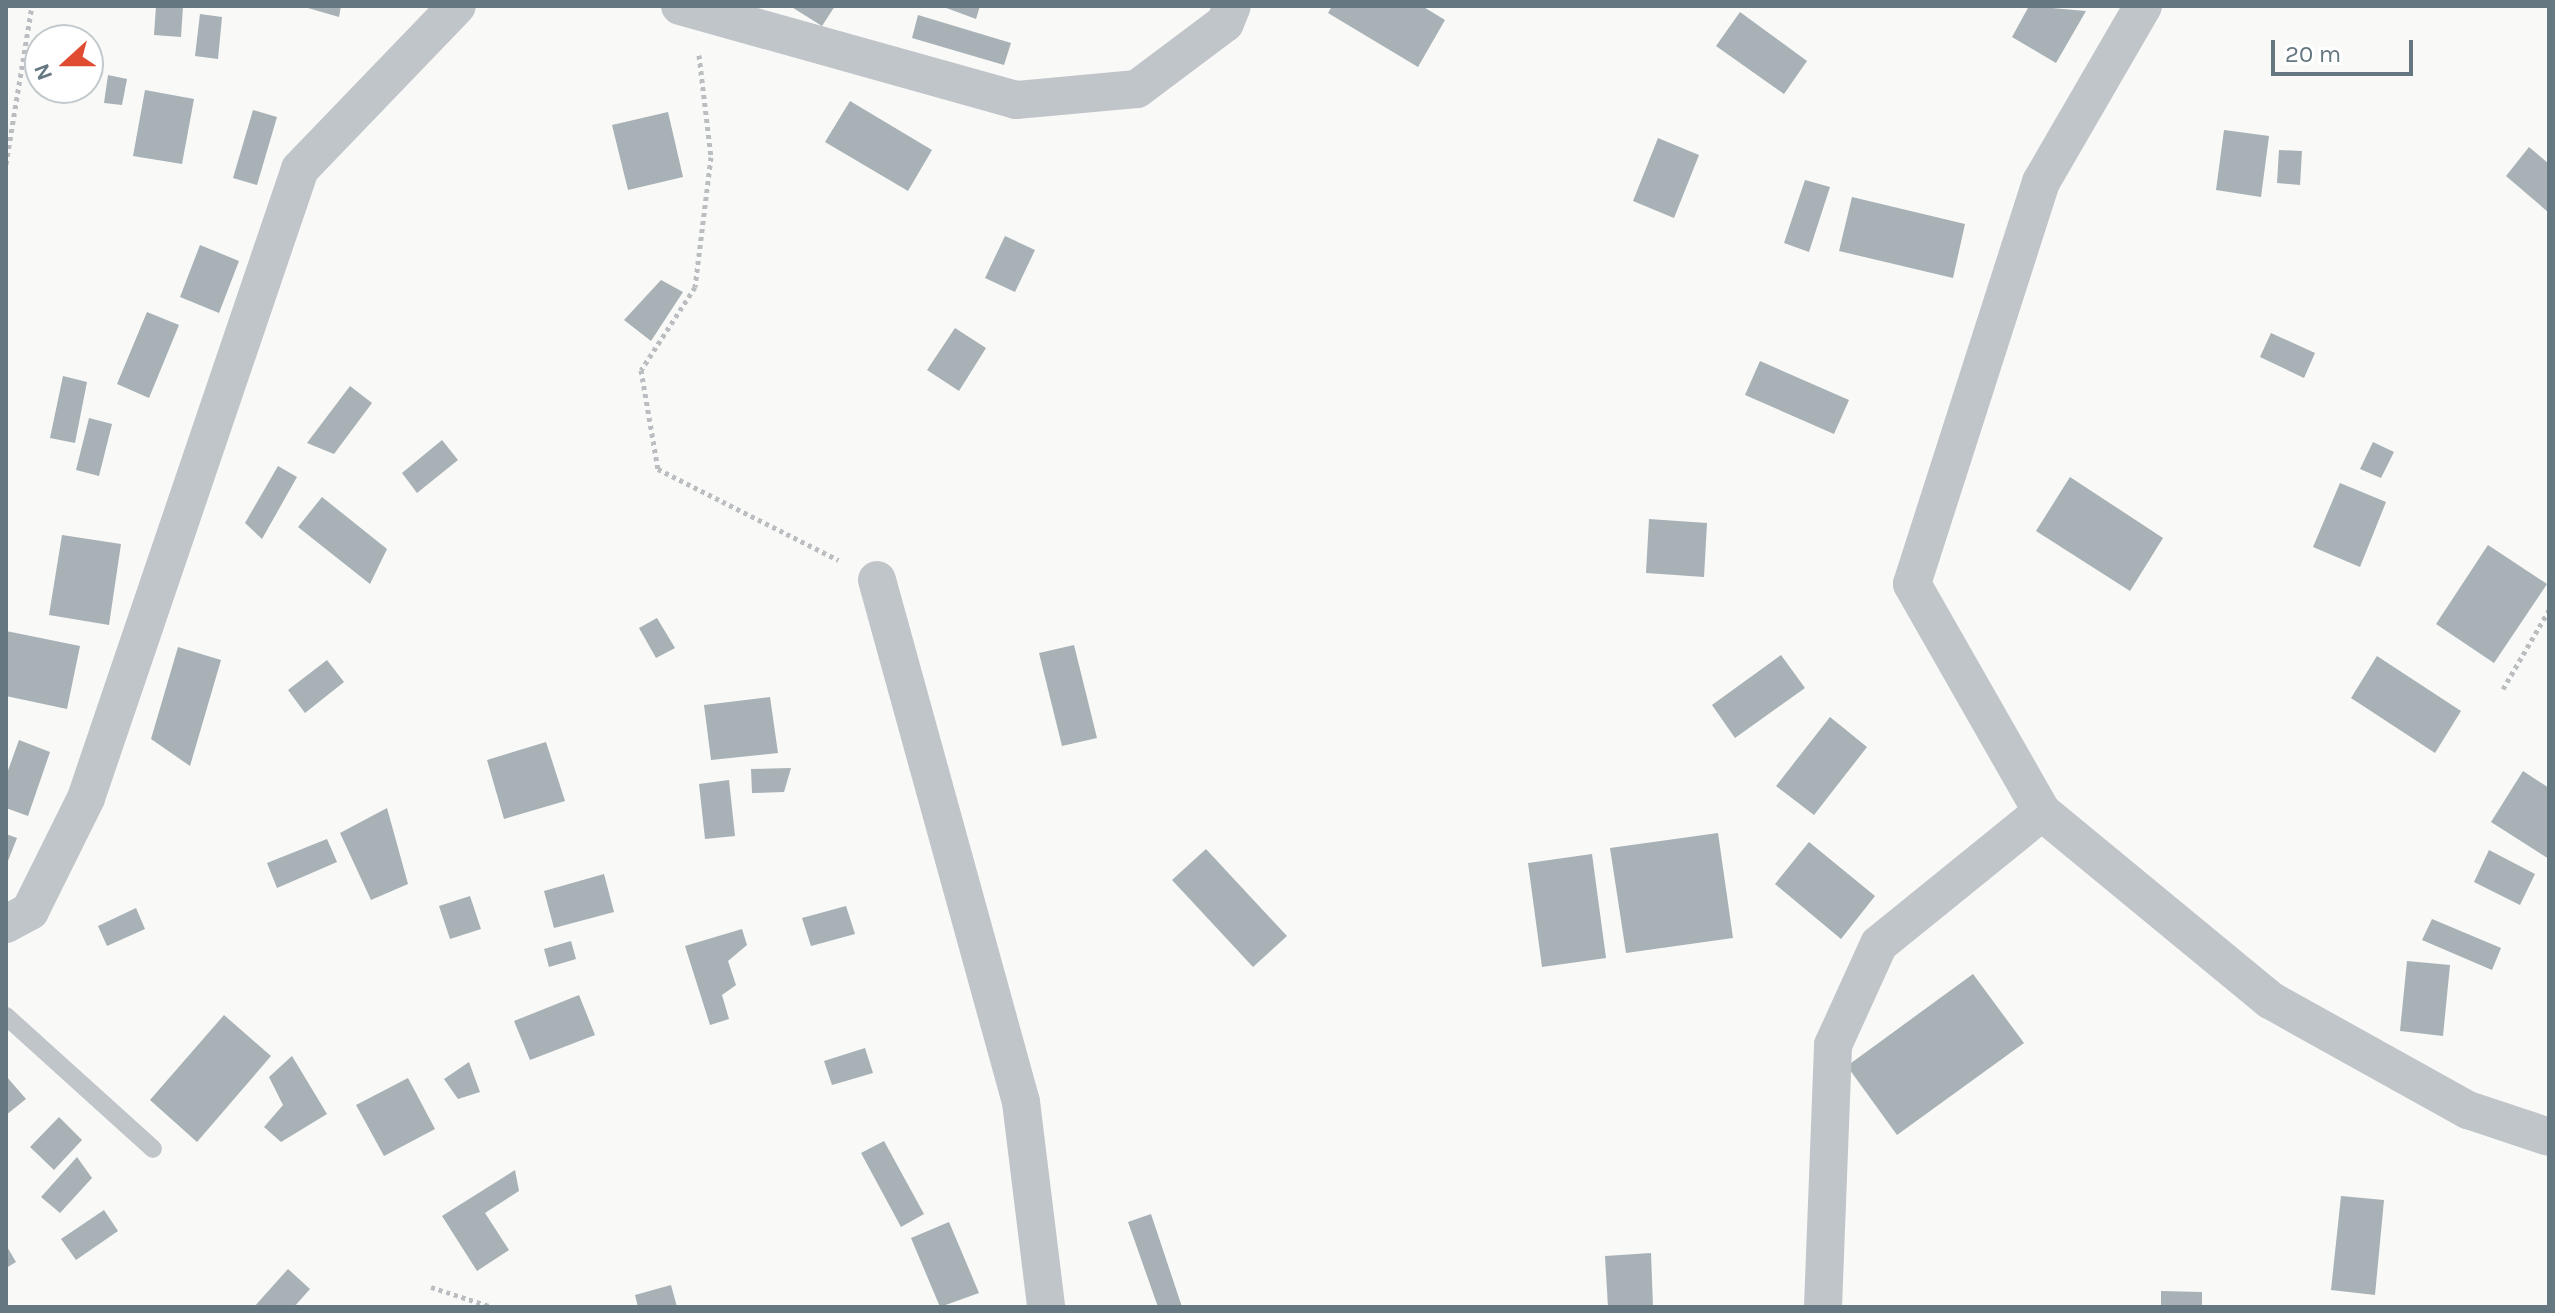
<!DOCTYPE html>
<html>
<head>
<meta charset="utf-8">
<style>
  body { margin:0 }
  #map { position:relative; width:2555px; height:1313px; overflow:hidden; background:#f9f9f7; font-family:Karla,sans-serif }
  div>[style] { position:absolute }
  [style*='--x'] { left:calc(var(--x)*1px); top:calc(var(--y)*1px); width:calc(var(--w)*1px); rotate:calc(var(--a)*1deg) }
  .building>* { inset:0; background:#a7b1b6 }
  .path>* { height:5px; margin-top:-2.5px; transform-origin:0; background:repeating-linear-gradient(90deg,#bbbec1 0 4px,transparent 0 8px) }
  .service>* { height:18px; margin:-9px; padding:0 9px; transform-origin:9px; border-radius:9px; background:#c0c5c9 }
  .minor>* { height:38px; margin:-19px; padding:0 19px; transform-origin:19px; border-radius:19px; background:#c0c5c9 }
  span { translate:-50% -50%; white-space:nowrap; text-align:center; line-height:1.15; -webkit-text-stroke:8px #fff; paint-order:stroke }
  .frame { position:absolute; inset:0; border:8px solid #657781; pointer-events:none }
  .north { position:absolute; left:24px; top:24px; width:80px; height:80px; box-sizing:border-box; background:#fff; border:2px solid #c1c9cd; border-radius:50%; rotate:249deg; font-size:22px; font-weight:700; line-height:32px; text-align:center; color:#657781 }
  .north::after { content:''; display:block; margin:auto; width:28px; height:36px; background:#df4c31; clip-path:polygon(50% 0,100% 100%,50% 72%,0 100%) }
  .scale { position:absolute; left:2271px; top:40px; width:142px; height:36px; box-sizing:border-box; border:4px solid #657781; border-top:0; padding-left:10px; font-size:24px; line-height:28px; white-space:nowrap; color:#657781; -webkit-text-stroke:6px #fff; paint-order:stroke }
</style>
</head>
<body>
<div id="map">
  <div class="building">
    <div style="clip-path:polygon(156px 6px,183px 6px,181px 37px,154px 35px)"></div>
    <div style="clip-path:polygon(301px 6px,341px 6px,339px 17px)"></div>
    <div style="clip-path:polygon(790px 6px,835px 6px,822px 26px)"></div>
    <div style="clip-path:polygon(941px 6px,980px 6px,976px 19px)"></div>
    <div style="clip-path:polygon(1332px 6px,1422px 6px,1445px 20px,1418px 67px,1328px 13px)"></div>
    <div style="clip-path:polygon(2029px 6px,2086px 11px,2056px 63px,2012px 37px)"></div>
    <div style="clip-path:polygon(1740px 12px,1807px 61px,1784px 94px,1716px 46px)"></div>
    <div style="clip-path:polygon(200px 14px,222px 17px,218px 59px,195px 56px)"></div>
    <div style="clip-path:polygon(918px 15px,1011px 43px,1004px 65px,912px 38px)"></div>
    <div style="clip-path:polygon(108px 75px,127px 79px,122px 105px,104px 103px)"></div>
    <div style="clip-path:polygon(145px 90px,194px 99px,182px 164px,133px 156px)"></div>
    <div style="clip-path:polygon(850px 101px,932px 150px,908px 191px,825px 142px)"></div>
    <div style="clip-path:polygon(253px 110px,277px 117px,257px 185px,233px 178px)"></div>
    <div style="clip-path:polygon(668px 112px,683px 177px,628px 190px,612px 125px)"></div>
    <div style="clip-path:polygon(2224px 130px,2269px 136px,2261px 197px,2216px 190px)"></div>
    <div style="clip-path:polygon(1658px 138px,1699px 155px,1674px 218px,1633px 201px)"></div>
    <div style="clip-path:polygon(2529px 147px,2549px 164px,2548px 212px,2506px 176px)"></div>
    <div style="clip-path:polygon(2279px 150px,2302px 151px,2300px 185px,2277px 183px)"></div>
    <div style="clip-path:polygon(1805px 180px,1830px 187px,1809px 252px,1784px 243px)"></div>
    <div style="clip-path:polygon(1852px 197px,1965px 224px,1953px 278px,1839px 251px)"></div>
    <div style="clip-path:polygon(1005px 236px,1035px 250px,1015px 292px,985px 278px)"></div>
    <div style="clip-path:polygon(200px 245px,239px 261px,219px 313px,180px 297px)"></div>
    <div style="clip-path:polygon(661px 280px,683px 292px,651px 341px,624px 320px)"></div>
    <div style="clip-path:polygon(147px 312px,179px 325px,149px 398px,117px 384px)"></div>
    <div style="clip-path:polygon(955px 328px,986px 348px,959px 391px,927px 370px)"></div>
    <div style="clip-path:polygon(2271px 333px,2315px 353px,2304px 378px,2260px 357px)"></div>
    <div style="clip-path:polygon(1760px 361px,1849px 400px,1834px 434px,1745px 395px)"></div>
    <div style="clip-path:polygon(63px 376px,87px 382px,75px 443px,50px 438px)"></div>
    <div style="clip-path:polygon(350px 386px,372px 403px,334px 454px,307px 443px)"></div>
    <div style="clip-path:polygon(89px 418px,112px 424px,99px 476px,76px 470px)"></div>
    <div style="clip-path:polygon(442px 440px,458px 460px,417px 493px,402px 473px)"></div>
    <div style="clip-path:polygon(2373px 442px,2394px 452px,2381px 478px,2360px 469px)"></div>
    <div style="clip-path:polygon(278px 466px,297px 477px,262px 539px,245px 523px)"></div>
    <div style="clip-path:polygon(2070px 477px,2163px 538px,2130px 591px,2036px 531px)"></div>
    <div style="clip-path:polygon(2340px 483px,2386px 502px,2360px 567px,2313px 547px)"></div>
    <div style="clip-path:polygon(322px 497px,387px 549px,370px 584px,298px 527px)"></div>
    <div style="clip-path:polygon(1649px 519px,1707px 523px,1704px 577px,1646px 573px)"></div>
    <div style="clip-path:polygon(62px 535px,121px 544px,109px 625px,49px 615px)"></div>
    <div style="clip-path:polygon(2488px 545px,2547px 584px,2494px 663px,2436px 624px)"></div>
    <div style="clip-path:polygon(657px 618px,675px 648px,656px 658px,639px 628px)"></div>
    <div style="clip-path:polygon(6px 631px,80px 646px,67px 709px,6px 696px)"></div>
    <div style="clip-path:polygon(1074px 645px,1097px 738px,1062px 746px,1039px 653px)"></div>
    <div style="clip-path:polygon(178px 647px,221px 660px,190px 766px,151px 739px)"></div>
    <div style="clip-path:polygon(1781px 655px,1805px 688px,1735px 738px,1712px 705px)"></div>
    <div style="clip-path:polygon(2377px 656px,2461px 711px,2435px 753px,2351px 698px)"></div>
    <div style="clip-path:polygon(327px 660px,344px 682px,305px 713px,288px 690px)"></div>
    <div style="clip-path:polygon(770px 697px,778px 753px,711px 760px,704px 705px)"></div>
    <div style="clip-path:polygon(1830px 717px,1867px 747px,1814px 815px,1776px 786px)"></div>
    <div style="clip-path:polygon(19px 740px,50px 752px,28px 816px,6px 808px,6px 776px)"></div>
    <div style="clip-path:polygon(546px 742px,565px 801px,504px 819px,487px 760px)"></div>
    <div style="clip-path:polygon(791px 768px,784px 792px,752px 793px,751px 769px)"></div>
    <div style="clip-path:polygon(2523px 771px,2549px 788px,2549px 859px,2491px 822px)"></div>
    <div style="clip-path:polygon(729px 780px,735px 836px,705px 839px,699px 784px)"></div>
    <div style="clip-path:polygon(387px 808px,408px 884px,371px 900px,340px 833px)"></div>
    <div style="clip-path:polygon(1718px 833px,1733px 938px,1626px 953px,1610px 848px)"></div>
    <div style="clip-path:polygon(6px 834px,17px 838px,6px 866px)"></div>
    <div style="clip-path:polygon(327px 839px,337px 862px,277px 888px,267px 863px)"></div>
    <div style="clip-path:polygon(1809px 842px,1875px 896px,1841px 939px,1775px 884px)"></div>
    <div style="clip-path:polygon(1206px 849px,1287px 936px,1253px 967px,1172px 880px)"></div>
    <div style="clip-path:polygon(2489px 850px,2535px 874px,2520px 905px,2474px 882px)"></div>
    <div style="clip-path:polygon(1592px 854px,1606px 958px,1542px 967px,1528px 863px)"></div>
    <div style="clip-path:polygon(604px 874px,614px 912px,554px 928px,544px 891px)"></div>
    <div style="clip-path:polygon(470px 896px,481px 929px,450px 939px,439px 906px)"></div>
    <div style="clip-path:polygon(846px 906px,855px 934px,811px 946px,802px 918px)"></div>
    <div style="clip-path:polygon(136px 908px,145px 929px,107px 946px,98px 926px)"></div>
    <div style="clip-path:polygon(2432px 919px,2501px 948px,2492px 970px,2422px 940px)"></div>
    <div style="clip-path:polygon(742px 929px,747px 945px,728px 961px,736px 985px,722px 995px,729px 1019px,710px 1025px,685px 946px)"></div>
    <div style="clip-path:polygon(571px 941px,576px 959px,549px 967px,544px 949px)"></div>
    <div style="clip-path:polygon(2407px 961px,2450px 965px,2443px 1036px,2400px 1031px)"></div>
    <div style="clip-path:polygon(1973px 974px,2024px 1043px,1897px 1135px,1847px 1066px)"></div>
    <div style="clip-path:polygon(579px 995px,595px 1035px,530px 1060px,514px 1021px)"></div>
    <div style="clip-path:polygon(224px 1015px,271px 1056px,197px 1142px,150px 1100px)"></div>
    <div style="clip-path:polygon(865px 1048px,873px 1073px,832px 1085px,824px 1061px)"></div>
    <div style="clip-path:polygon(292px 1056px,327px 1114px,281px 1142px,264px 1127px,283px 1105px,269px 1077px)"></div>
    <div style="clip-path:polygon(469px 1062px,480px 1092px,458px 1099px,444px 1079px)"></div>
    <div style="clip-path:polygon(6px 1076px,26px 1099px,6px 1115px)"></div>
    <div style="clip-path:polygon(408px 1078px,435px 1129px,384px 1156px,356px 1105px)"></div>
    <div style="clip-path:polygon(59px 1117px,82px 1140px,54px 1170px,30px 1147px)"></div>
    <div style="clip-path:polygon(884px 1141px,924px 1214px,901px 1227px,861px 1153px)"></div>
    <div style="clip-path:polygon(77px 1157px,92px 1178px,60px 1213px,41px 1197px)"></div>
    <div style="clip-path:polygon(515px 1170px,519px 1191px,485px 1213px,509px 1250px,477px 1271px,442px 1216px)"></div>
    <div style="clip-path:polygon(2341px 1196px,2384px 1200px,2375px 1295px,2331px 1290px)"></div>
    <div style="clip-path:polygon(104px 1210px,118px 1231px,76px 1260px,61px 1239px)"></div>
    <div style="clip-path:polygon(1151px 1214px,1182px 1307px,1158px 1307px,1128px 1222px)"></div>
    <div style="clip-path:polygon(949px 1222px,979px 1293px,940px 1307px,911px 1238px)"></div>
    <div style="clip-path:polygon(6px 1245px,16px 1262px,6px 1268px)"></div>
    <div style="clip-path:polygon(1651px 1253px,1653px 1307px,1608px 1307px,1605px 1256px)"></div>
    <div style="clip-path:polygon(288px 1269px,310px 1289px,294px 1307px,254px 1307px)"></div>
    <div style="clip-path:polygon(671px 1285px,677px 1307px,638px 1307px,635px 1295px)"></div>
    <div style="clip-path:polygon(2161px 1291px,2202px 1292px,2202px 1307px,2161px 1307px)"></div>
  </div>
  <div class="path">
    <div style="--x:699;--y:55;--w:103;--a:83.3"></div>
    <div style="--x:711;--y:157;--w:131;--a:97"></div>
    <div style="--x:695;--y:287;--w:99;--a:123"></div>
    <div style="--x:641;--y:370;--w:100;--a:80.3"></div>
    <div style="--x:658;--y:469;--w:202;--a:26.8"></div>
    <div style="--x:6;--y:164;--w:160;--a:-80.7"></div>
    <div style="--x:2503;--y:689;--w:91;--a:-59.8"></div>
    <div style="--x:431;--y:1287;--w:64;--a:18.2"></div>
  </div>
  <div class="service">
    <div style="--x:6;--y:1016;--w:198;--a:42.1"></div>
  </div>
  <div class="minor">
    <div style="--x:680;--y:6;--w:349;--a:15.6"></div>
    <div style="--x:1016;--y:100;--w:121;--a:-5.2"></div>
    <div style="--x:1137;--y:89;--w:110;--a:-36.9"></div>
    <div style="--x:1225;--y:23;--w:18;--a:-68"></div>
    <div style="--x:2143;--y:6;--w:203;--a:120.1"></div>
    <div style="--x:2041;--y:182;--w:422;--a:107.8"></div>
    <div style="--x:1912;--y:584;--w:262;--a:60.3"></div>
    <div style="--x:2042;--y:812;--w:296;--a:39.5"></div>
    <div style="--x:2270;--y:1000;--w:227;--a:29.1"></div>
    <div style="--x:2468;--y:1110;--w:85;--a:18.4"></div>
    <div style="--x:877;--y:580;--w:541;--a:74.58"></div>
    <div style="--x:1021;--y:1102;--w:207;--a:83"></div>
    <div style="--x:6;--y:924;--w:27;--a:-28"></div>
    <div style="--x:30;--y:911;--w:126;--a:-63.6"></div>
    <div style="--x:86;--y:798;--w:664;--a:-71.21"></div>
    <div style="--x:300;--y:169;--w:226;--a:-46.1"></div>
    <div style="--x:1823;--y:1307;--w:262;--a:-87.8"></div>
    <div style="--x:1833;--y:1045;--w:111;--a:-65.5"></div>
    <div style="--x:1879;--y:944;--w:210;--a:-39"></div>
  </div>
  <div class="frame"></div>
  <div class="north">N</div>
  <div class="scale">20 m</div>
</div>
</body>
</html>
